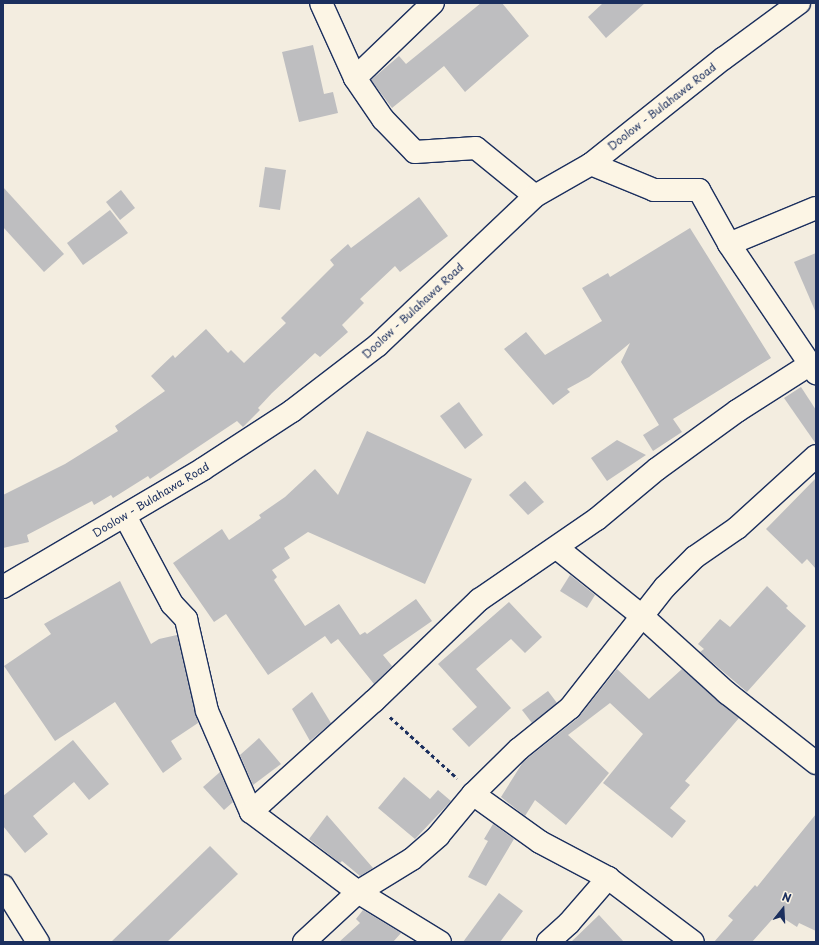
<!DOCTYPE html>
<html>
<head>
<meta charset="utf-8">
<style>
  body { margin:0 }
  #map { position:relative; width:819px; height:945px; overflow:hidden; background:#f3ede0; font-family:"Playpen Sans",sans-serif }
  div>[style] { position:absolute }
  [style*='--x'] { left:calc(var(--x)*1px); top:calc(var(--y)*1px); width:calc(var(--w)*1px); rotate:calc(var(--a)*1deg) }
  .building>* { inset:0; background:#bebec0 }
  .path>* { height:2.5px; margin-top:-1.25px; transform-origin:0; background:repeating-linear-gradient(90deg,#1b2f5e 0 4px,transparent 0 7px) }
  .roads { filter:drop-shadow(1px 0 #1b2f5e) drop-shadow(-1px 0 #1b2f5e) drop-shadow(0 1px #1b2f5e) drop-shadow(0 -1px #1b2f5e) }
  .minor>* { height:22px; margin:-11px; padding:0 11px; transform-origin:11px; border-radius:11px; background:#fcf5e5 }
  .major>* { height:22px; margin:-11px; padding:0 11px; transform-origin:11px; border-radius:11px; background:#fcf5e5 }
  span { translate:-50% -50%; white-space:nowrap; text-align:center; line-height:1.15; -webkit-text-stroke:4px #fcf5e5; paint-order:stroke }
  .street-label { font-size:11px; color:#1b2f5e }
  .frame { position:absolute; inset:0; border:4px solid #1b2f5e; pointer-events:none }
  .north { position:absolute; left:763px; top:889px; width:40px; height:40px; -webkit-text-stroke:3px #fcf5e5; paint-order:stroke; rotate:18deg; font-size:11px; font-weight:700; line-height:16px; text-align:center; color:#1b2f5e }
  .north::after { content:''; display:block; margin:auto; width:14px; height:18px; background:#1b2f5e; clip-path:polygon(50% 0,100% 100%,50% 72%,0 100%) }
</style>
</head>
<body>
<div id="map">
  <div class="building">
    <div style="clip-path:polygon(481px 3px,502px 3px,529px 36px,465px 92px,444px 66px,392px 108px,371px 80px,399px 56px,406px 64px)"></div>
    <div style="clip-path:polygon(603px 3px,645px 3px,606px 38px,588px 17px)"></div>
    <div style="clip-path:polygon(313px 45px,324px 94px,333px 92px,338px 113px,299px 122px,282px 52px)"></div>
    <div style="clip-path:polygon(265px 167px,286px 170px,280px 210px,259px 207px)"></div>
    <div style="clip-path:polygon(3px 187px,64px 254px,44px 272px,3px 227px)"></div>
    <div style="clip-path:polygon(121px 190px,135px 208px,120px 220px,106px 202px)"></div>
    <div style="clip-path:polygon(419px 197px,448px 236px,400px 272px,395px 266px,360px 299px,364px 303px,342px 325px,348px 332px,320px 357px,315px 353px,272px 393px,258px 408px,260px 410px,243px 427px,237px 421px,150px 479px,148px 476px,113px 498px,111px 495px,94px 505px,92px 501px,27px 535px,29px 542px,3px 548px,3px 495px,65px 464px,118px 431px,115px 426px,165px 391px,151px 376px,173px 355px,175px 358px,206px 329px,228px 353px,231px 350px,244px 363px,286px 323px,281px 318px,334px 265px,330px 260px,348px 244px,351px 248px)"></div>
    <div style="clip-path:polygon(110px 210px,128px 233px,83px 265px,67px 243px)"></div>
    <div style="clip-path:polygon(690px 228px,771px 358px,673px 419px,682px 432px,653px 451px,643px 435px,659px 425px,621px 362px,630px 343px,589px 377px,567px 389px,570px 392px,553px 405px,504px 349px,526px 332px,545px 355px,602px 321px,582px 288px,608px 273px,610px 277px)"></div>
    <div style="clip-path:polygon(816px 253px,816px 313px,794px 262px)"></div>
    <div style="clip-path:polygon(801px 387px,816px 410px,816px 444px,784px 398px)"></div>
    <div style="clip-path:polygon(459px 402px,483px 435px,465px 449px,440px 416px)"></div>
    <div style="clip-path:polygon(367px 431px,472px 479px,425px 584px,308px 532px,284px 548px,290px 558px,272px 570px,277px 577px,274px 580px,305px 626px,339px 604px,360px 635px,365px 632px,367px 634px,416px 599px,432px 621px,383px 655px,392px 666px,374px 684px,338px 639px,331px 644px,325px 636px,268px 675px,226px 614px,214px 622px,173px 563px,222px 529px,229px 540px,261px 518px,259px 515px,285px 497px,315px 469px,338px 495px)"></div>
    <div style="clip-path:polygon(617px 440px,646px 455px,607px 481px,591px 458px)"></div>
    <div style="clip-path:polygon(816px 478px,816px 569px,807px 559px,802px 564px,766px 529px)"></div>
    <div style="clip-path:polygon(525px 481px,544px 502px,528px 515px,509px 495px)"></div>
    <div style="clip-path:polygon(570px 575px,595px 595px,587px 608px,560px 591px)"></div>
    <div style="clip-path:polygon(120px 581px,151px 644px,159px 639px,177px 635px,198px 723px,171px 741px,182px 759px,163px 773px,115px 702px,55px 741px,4px 666px,51px 634px,44px 624px)"></div>
    <div style="clip-path:polygon(767px 586px,788px 606px,786px 608px,806px 626px,747px 692px,700px 652px,704px 649px,698px 644px,720px 619px,730px 627px)"></div>
    <div style="clip-path:polygon(509px 602px,542px 637px,525px 653px,511px 639px,476px 669px,511px 708px,469px 747px,452px 729px,477px 707px,438px 664px)"></div>
    <div style="clip-path:polygon(617px 669px,649px 699px,682px 669px,739px 718px,685px 781px,690px 785px,670px 808px,686px 821px,672px 838px,603px 783px,643px 734px,610px 703px,568px 735px,609px 773px,566px 825px,535px 800px,525px 816px,501px 797px,523px 762px,578px 718px)"></div>
    <div style="clip-path:polygon(548px 691px,557px 703px,532px 723px,522px 710px)"></div>
    <div style="clip-path:polygon(312px 692px,331px 723px,310px 741px,292px 709px)"></div>
    <div style="clip-path:polygon(259px 738px,281px 764px,253px 785px,240px 755px)"></div>
    <div style="clip-path:polygon(73px 740px,109px 784px,89px 800px,74px 782px,33px 816px,48px 834px,25px 853px,3px 826px,3px 796px)"></div>
    <div style="clip-path:polygon(220px 772px,233px 802px,224px 810px,203px 787px)"></div>
    <div style="clip-path:polygon(404px 777px,430px 799px,438px 790px,451px 801px,415px 839px,378px 808px)"></div>
    <div style="clip-path:polygon(816px 814px,816px 931px,799px 923px,797px 927px,777px 914px,752px 942px,714px 942px,733px 920px,728px 916px,755px 885px,757px 887px)"></div>
    <div style="clip-path:polygon(327px 815px,373px 868px,360px 876px,342px 861px,340px 863px,309px 839px)"></div>
    <div style="clip-path:polygon(493px 824px,514px 839px,486px 886px,468px 877px,488px 841px,484px 839px)"></div>
    <div style="clip-path:polygon(210px 846px,238px 874px,167px 942px,111px 942px)"></div>
    <div style="clip-path:polygon(499px 893px,523px 911px,500px 942px,463px 942px)"></div>
    <div style="clip-path:polygon(363px 910px,401px 933px,393px 942px,339px 942px,360px 923px,356px 919px)"></div>
    <div style="clip-path:polygon(599px 915px,624px 942px,571px 942px)"></div>
  </div>
  <div class="path">
    <div style="--x:390;--y:717;--w:91;--a:42.3"></div>
  </div>
  <div class="roads">
    <div class="minor">
      <div style="--x:321;--y:3;--w:82;--a:65.6"></div>
      <div style="--x:355;--y:78;--w:50;--a:55.7"></div>
      <div style="--x:383;--y:119;--w:46;--a:45.9"></div>
      <div style="--x:415;--y:152;--w:61;--a:-3.8"></div>
      <div style="--x:476;--y:148;--w:76;--a:39.1"></div>
      <div style="--x:355;--y:78;--w:108;--a:-43.9"></div>
      <div style="--x:591;--y:164;--w:68;--a:22.4"></div>
      <div style="--x:654;--y:190;--w:45;--a:0"></div>
      <div style="--x:699;--y:190;--w:62;--a:60.9"></div>
      <div style="--x:729;--y:244;--w:156;--a:56"></div>
      <div style="--x:729;--y:244;--w:94;--a:-22.5"></div>
      <div style="--x:125;--y:516;--w:100;--a:61.9"></div>
      <div style="--x:172;--y:604;--w:21;--a:47"></div>
      <div style="--x:186;--y:619;--w:94;--a:77.1"></div>
      <div style="--x:207;--y:711;--w:110;--a:66.5"></div>
      <div style="--x:251;--y:812;--w:134;--a:36.8"></div>
      <div style="--x:358;--y:892;--w:96;--a:31.4"></div>
      <div style="--x:557;--y:548;--w:109;--a:38.7"></div>
      <div style="--x:642;--y:616;--w:115;--a:42.2"></div>
      <div style="--x:727;--y:693;--w:113;--a:38.2"></div>
      <div style="--x:473;--y:794;--w:82;--a:35.6"></div>
      <div style="--x:540;--y:842;--w:77;--a:27.9"></div>
      <div style="--x:608;--y:878;--w:106;--a:37"></div>
      <div style="--x:251;--y:812;--w:166;--a:-42.1"></div>
      <div style="--x:374;--y:701;--w:146;--a:-43.9"></div>
      <div style="--x:479;--y:600;--w:143;--a:-34.5"></div>
      <div style="--x:597;--y:519;--w:78;--a:-39.8"></div>
      <div style="--x:657;--y:469;--w:99;--a:-35.9"></div>
      <div style="--x:737;--y:411;--w:85;--a:-32.6"></div>
      <div style="--x:304;--y:942;--w:74;--a:-42.8"></div>
      <div style="--x:358;--y:892;--w:63;--a:-31.4"></div>
      <div style="--x:412;--y:859;--w:35;--a:-41"></div>
      <div style="--x:438;--y:836;--w:55;--a:-50.2"></div>
      <div style="--x:473;--y:794;--w:64;--a:-44.4"></div>
      <div style="--x:519;--y:749;--w:65;--a:-38.8"></div>
      <div style="--x:570;--y:708;--w:154;--a:-51.9"></div>
      <div style="--x:665;--y:587;--w:42;--a:-45"></div>
      <div style="--x:695;--y:557;--w:51;--a:-34.6"></div>
      <div style="--x:737;--y:528;--w:107;--a:-42.3"></div>
      <div style="--x:548;--y:942;--w:28;--a:-42"></div>
      <div style="--x:569;--y:923;--w:60;--a:-49.1"></div>
    </div>
    <div class="major">
      <div style="--x:3;--y:587;--w:232;--a:-30.5"></div>
      <div style="--x:203;--y:469;--w:106;--a:-33.1"></div>
      <div style="--x:292;--y:411;--w:108;--a:-37.5"></div>
      <div style="--x:378;--y:345;--w:216;--a:-43.5"></div>
      <div style="--x:535;--y:196;--w:64;--a:-29.7"></div>
      <div style="--x:591;--y:164;--w:170;--a:-38.6"></div>
      <div style="--x:724;--y:58;--w:93;--a:-36.3"></div>
      <div style="--x:3;--y:886;--w:66;--a:58"></div>
    </div>
  </div>
  <div class="street-label">
    <span style="left:662px;top:107px;rotate:-38deg">Doolow - Bulahawa Road</span>
    <span style="left:413px;top:311px;rotate:-43deg">Doolow - Bulahawa Road</span>
    <span style="left:151px;top:500px;rotate:-31deg">Doolow - Bulahawa Road</span>
  </div>
  <div class="frame"></div>
  <div class="north">N</div>
</div>
</body>
</html>
